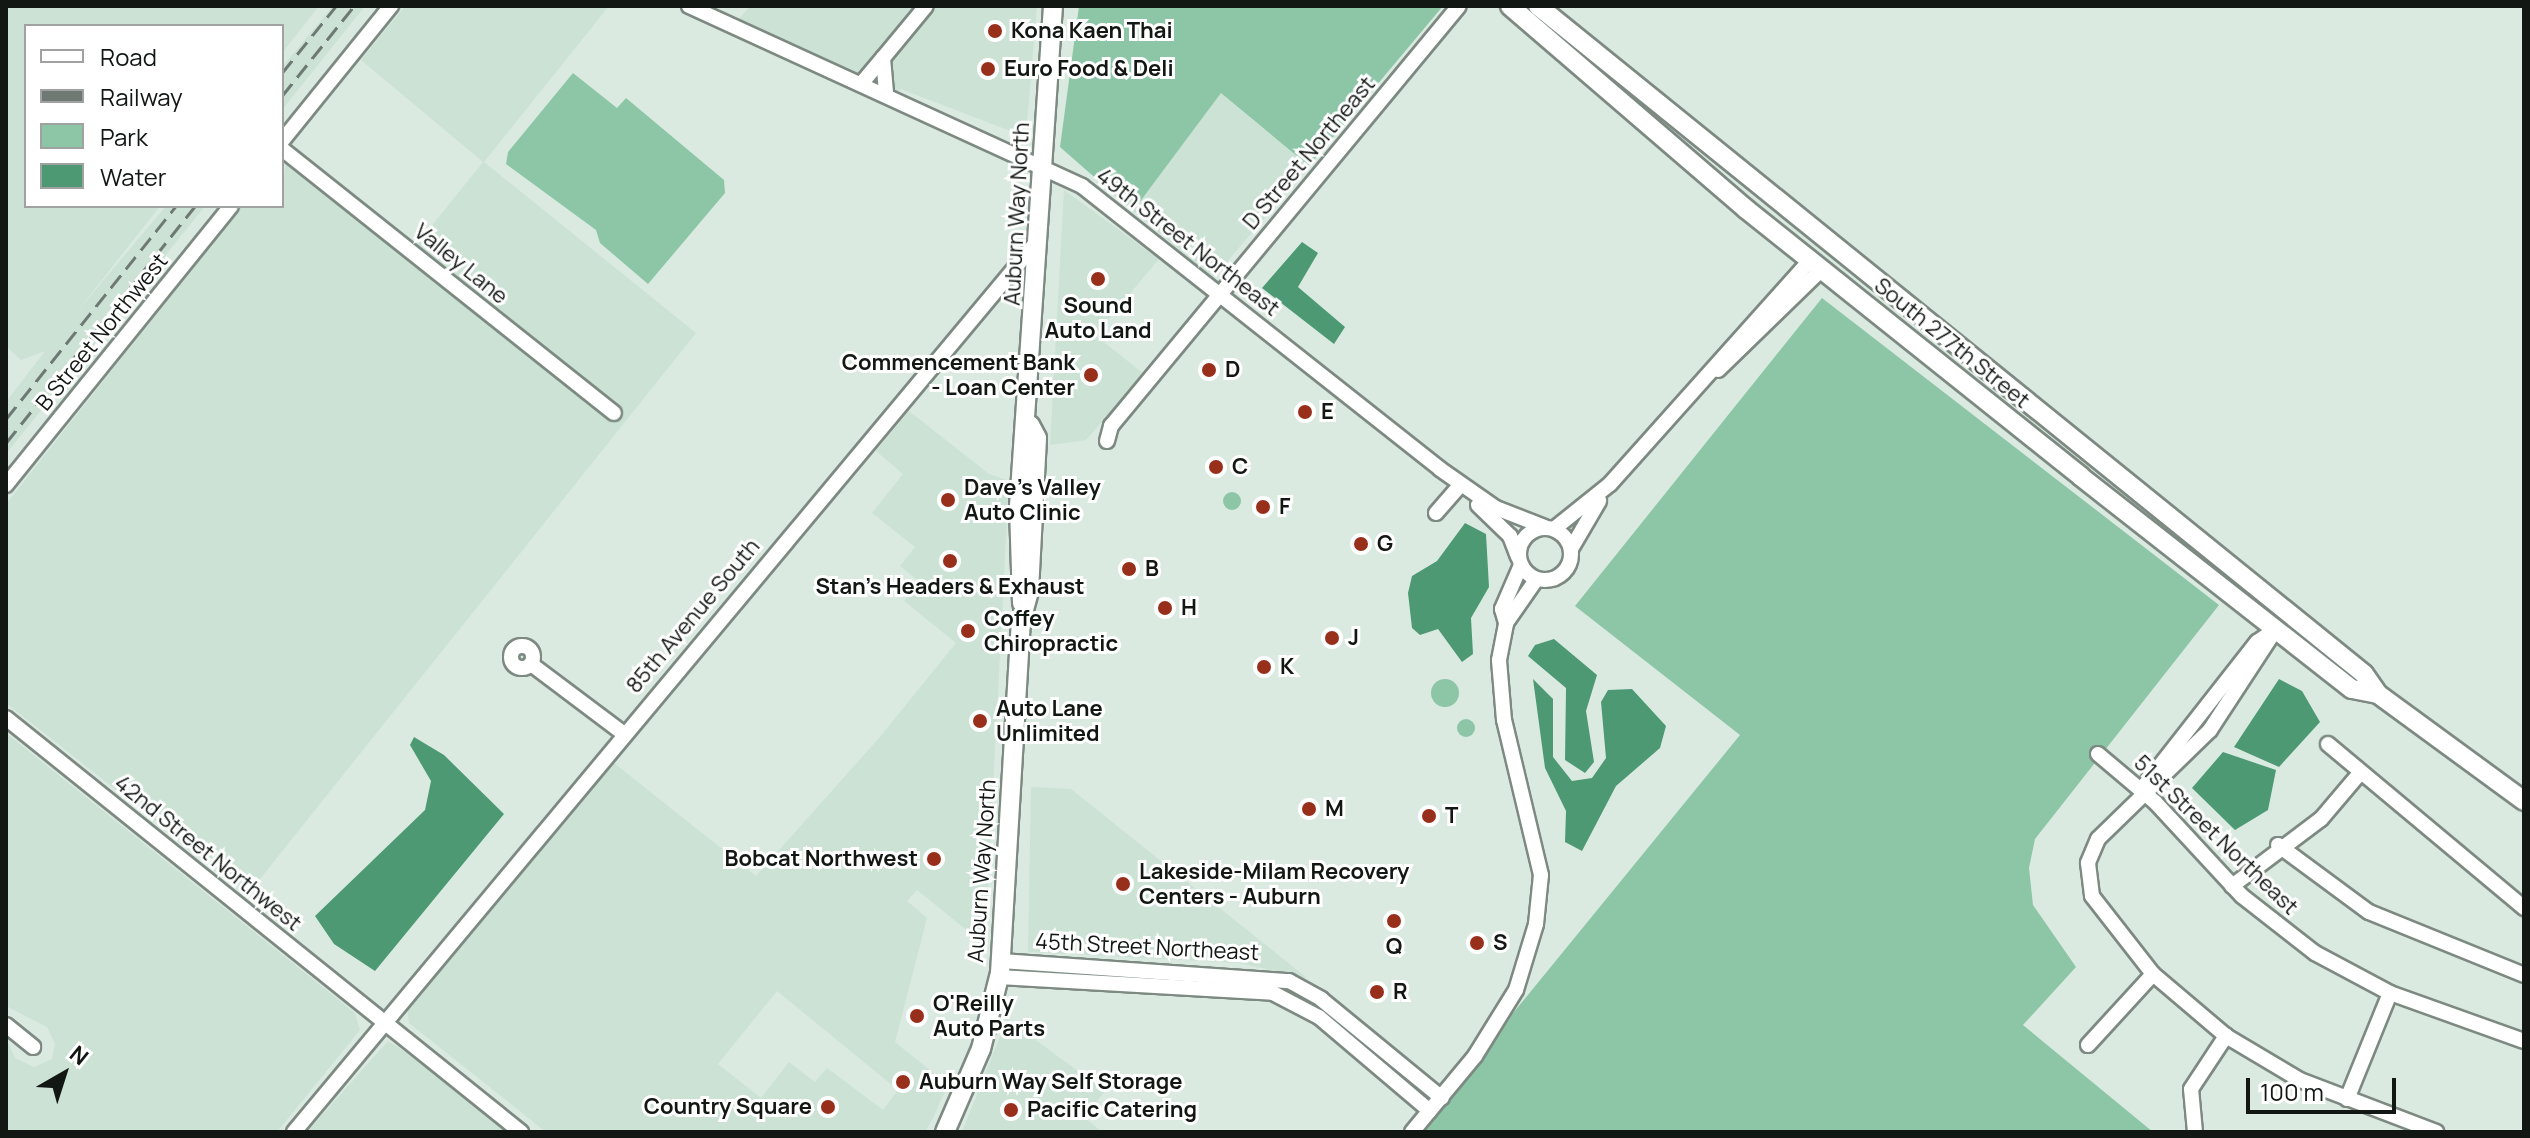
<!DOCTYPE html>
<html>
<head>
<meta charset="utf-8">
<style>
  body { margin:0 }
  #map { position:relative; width:2530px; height:1138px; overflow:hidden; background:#dbeae1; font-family:Manrope,sans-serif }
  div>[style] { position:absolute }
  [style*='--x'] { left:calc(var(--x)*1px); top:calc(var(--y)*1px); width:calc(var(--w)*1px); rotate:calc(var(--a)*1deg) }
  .built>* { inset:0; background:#cbe2d5 }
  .green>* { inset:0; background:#8cc6a7 }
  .round { border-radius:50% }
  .water>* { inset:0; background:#4d9974 }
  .roads { filter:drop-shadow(2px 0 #7d8a82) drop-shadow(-2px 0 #7d8a82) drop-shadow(0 2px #7d8a82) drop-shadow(0 -2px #7d8a82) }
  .minor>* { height:14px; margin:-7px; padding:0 7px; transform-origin:7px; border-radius:7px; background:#fff }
  .minor>.ring { margin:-7px; padding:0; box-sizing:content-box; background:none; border:14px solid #fff; border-radius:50% }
  .major>* { height:18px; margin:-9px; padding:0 9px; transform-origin:9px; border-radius:9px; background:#fff }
  .rail>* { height:3px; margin-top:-1.5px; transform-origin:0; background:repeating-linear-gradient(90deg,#6f7973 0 16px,transparent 0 24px) }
  .dots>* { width:22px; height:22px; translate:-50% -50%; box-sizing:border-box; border:4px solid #fff; border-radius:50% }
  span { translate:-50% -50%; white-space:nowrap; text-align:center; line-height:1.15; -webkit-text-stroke:6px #fff; paint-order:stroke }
  .poi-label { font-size:22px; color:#121714; font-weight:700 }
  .left { translate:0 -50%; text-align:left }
  .right { translate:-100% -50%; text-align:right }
  .street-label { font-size:22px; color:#121714 }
  .frame { position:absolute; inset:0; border:8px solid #121714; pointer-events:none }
  .legend { position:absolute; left:24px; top:24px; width:260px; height:184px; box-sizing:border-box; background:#fff; border:2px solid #a0a2a1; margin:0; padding:10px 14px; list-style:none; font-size:24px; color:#121714 }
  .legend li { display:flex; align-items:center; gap:16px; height:40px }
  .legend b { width:40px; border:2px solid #a0a2a1 }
  .north { position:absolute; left:24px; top:1034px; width:80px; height:80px; -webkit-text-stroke:6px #fff; paint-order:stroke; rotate:39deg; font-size:22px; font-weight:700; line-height:32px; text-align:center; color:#121714 }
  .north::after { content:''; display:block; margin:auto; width:28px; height:36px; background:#121714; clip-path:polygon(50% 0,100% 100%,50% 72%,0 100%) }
  .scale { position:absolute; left:2246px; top:1078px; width:150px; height:36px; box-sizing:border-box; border:4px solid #121714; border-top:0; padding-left:10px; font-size:24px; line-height:28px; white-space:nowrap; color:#121714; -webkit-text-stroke:6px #fff; paint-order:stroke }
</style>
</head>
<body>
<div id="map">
  <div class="built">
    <div style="clip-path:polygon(6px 6px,319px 6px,282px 53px,282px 26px,26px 26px,26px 206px,160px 206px,76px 313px,166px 206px,205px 206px,6px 454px,6px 402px,45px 351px,21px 360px,6px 346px)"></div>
    <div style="clip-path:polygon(333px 6px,365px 6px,282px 110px,282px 67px)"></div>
    <div style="clip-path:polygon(405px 6px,609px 6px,484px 162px,696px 333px,248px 894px,6px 703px,6px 504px,242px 206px,282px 206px,287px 140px,417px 244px,483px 162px,361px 60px)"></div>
    <div style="clip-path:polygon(750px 6px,1037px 6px,1027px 123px,1013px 132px,901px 89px,888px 101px,728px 32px)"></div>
    <div style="clip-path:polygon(1221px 93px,1309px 166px,1213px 278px,1133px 211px)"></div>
    <div style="clip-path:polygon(1064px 190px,1159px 259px,1095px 335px,1144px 374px,1086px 440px,1050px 445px)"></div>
    <div style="clip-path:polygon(evenodd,909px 411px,989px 474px,1009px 481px,985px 945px,917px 890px,907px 901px,927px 918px,895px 1042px,948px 1085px,933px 1118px,925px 1132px,546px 1132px,409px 1023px,407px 1009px,609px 759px,756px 876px,879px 738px,956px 643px,904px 601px,919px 581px,900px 566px,915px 547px,872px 513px,903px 474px,876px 451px,909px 411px,777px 991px,898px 1090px,883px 1110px,827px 1068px,815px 1082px,789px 1062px,761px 1098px,718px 1064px,777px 991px)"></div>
    <div style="clip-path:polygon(6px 733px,355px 1013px,360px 1030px,277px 1132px,6px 1132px,6px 1038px,15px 1058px,34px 1067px,52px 1059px,55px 1044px,47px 1027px,6px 1006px)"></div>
    <div style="clip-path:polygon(1031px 787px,1071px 789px,1307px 978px,1239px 963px,1028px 952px)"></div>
    <div style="clip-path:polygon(1007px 1019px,1105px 1091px,1084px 1117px,1102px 1132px,962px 1132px)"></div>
    <div style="clip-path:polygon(388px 1041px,404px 1051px,507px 1132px,307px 1132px)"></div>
  </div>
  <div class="green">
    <div style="clip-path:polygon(1079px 6px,1443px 6px,1309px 166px,1221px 93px,1133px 211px,1060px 147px)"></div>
    <div style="clip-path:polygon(573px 73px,617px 108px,626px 98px,724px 180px,725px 193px,648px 284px,600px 243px,596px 230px,506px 164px,508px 152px)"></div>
    <div style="clip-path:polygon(1822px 298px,2219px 605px,2035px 839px,2029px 868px,2033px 905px,2076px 967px,2023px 1025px,2153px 1132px,1416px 1132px,1740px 735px,1575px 606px)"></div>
    <div class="round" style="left:1223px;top:492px;width:18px;height:18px"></div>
    <div class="round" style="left:1431px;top:679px;width:28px;height:28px"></div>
    <div class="round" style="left:1457px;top:719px;width:18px;height:18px"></div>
  </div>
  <div class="water">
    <div style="clip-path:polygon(1302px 242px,1318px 253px,1298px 287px,1345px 327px,1334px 344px,1262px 288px)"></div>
    <div style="clip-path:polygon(1465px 523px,1486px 534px,1489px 587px,1471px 618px,1473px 654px,1462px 662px,1438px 629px,1420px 635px,1412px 628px,1408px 593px,1412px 576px,1437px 561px)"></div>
    <div style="clip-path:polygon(1554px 639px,1597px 675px,1586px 711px,1594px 762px,1585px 773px,1565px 760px,1566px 688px,1528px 656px,1535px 645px)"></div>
    <div style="clip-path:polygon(1533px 679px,1553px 699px,1553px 757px,1572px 781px,1592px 778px,1606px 758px,1601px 702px,1608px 690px,1632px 689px,1666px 726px,1660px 748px,1616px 786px,1582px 851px,1565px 842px,1566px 811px,1545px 768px)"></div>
    <div style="clip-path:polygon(2279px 679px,2302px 691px,2320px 722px,2279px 767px,2234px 747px)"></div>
    <div style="clip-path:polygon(414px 737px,444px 755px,504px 814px,375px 971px,334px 944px,315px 916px,425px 810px,431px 781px,410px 745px)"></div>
    <div style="clip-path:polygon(2223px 752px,2276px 770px,2268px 810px,2235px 830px,2192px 788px)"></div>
  </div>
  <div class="roads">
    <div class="minor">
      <div style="--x:689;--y:6;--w:432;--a:24.6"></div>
      <div style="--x:1082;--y:186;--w:456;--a:38.3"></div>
      <div style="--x:1440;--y:469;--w:68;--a:34.9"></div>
      <div style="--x:1496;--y:508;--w:53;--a:21.2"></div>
      <div style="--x:883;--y:58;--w:67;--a:-50.4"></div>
      <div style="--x:861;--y:84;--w:34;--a:-50"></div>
      <div style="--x:883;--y:58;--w:37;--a:85"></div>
      <div style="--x:282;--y:141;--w:174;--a:-51.1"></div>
      <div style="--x:282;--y:149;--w:424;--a:38.5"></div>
      <div style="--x:1718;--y:370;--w:145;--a:-44.2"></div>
      <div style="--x:1107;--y:441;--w:16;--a:-75"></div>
      <div style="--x:1111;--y:426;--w:545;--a:-50.36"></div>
      <div style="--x:6;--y:485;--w:358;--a:-51.1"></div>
      <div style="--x:1478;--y:505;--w:45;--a:44.1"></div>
      <div style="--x:1510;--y:536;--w:22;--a:69"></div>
      <div style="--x:1436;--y:513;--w:35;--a:-49"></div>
      <div class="ring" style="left:1519px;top:528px;width:38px;height:38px"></div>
      <div style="--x:1554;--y:529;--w:72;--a:-38.8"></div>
      <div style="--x:1610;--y:484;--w:300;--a:-48.2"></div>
      <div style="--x:1571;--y:549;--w:56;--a:-59.7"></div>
      <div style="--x:1521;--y:565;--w:48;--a:113.4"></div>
      <div style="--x:1502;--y:609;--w:15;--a:74"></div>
      <div style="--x:1506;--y:623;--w:52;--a:-55.1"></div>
      <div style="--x:2276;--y:629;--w:121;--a:123.2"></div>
      <div style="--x:2210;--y:730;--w:156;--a:135.8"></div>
      <div style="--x:2098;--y:839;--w:26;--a:113"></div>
      <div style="--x:2088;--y:863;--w:33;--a:83"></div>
      <div style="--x:2092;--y:896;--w:99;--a:52"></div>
      <div style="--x:2153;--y:974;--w:96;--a:40.3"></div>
      <div style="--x:2226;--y:1036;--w:86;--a:30.7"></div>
      <div style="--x:2300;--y:1080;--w:146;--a:20.9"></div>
      <div class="ring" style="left:511px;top:646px;width:8px;height:8px"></div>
      <div style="--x:531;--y:664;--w:115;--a:36.9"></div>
      <div style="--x:6;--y:718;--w:661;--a:38.8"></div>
      <div style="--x:2328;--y:744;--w:256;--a:39.9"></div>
      <div style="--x:2098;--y:754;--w:75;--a:40.1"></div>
      <div style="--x:2155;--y:802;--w:128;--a:47.2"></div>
      <div style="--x:2242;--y:896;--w:93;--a:38"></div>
      <div style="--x:2315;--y:953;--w:85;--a:28.1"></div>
      <div style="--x:2390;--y:993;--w:142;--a:19.7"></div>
      <div style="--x:2144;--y:786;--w:183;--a:-51.9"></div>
      <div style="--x:2257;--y:642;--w:23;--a:-34"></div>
      <div style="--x:2278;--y:845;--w:113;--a:36.4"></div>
      <div style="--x:2369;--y:912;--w:167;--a:22.1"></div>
      <div style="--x:2232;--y:886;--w:111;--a:-37"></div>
      <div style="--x:2321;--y:819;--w:60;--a:-49.7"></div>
      <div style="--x:1001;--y:961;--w:289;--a:4"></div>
      <div style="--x:1289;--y:981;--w:37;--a:29"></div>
      <div style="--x:1321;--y:999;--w:156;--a:39.3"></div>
      <div style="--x:999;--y:977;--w:274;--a:3.3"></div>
      <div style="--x:1273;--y:993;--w:52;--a:27.6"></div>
      <div style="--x:1319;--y:1017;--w:145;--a:40.3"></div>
      <div style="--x:6;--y:1025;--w:35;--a:39"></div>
      <div style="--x:2088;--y:1045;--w:96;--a:-47.5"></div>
      <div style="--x:2347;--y:1099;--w:114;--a:-67.9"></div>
      <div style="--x:294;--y:1132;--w:1163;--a:-50.16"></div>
      <div style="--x:1412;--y:1132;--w:99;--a:-50.3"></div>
      <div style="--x:1475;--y:1056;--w:78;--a:-58.2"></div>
      <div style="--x:1516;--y:990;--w:69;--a:-73.1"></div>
      <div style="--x:1536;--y:924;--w:49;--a:-84.2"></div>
      <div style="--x:1541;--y:875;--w:159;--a:-103.4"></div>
      <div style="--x:1504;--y:720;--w:60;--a:-94.8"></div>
      <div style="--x:1499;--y:660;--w:38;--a:-79"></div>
      <div style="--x:2195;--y:1132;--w:43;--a:-95.3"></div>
      <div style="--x:2191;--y:1089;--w:64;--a:-56.6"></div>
    </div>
    <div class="major">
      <div style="--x:1510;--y:6;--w:311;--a:40.7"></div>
      <div style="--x:1746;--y:209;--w:428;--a:38.6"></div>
      <div style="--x:2080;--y:476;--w:345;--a:38.1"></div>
      <div style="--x:2352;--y:689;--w:26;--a:11"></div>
      <div style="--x:1538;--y:6;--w:1062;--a:38.96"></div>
      <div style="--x:2364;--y:674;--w:24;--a:55"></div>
      <div style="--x:2378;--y:694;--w:181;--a:36.2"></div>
      <div style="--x:1022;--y:603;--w:97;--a:-91.8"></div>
      <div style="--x:1019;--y:506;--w:501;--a:-86.11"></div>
      <div style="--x:945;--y:1132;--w:90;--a:-66.6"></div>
      <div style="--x:981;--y:1049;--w:78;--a:-76"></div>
      <div style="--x:1000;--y:973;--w:353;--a:-86.6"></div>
      <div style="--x:1021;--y:621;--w:31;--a:-75"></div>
      <div style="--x:1029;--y:591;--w:153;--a:-87"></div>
      <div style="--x:1037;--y:438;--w:15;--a:-118"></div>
    </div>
  </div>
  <div class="rail">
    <div style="--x:282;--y:73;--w:86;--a:-51.1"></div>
    <div style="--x:282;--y:96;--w:115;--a:-51.3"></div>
    <div style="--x:6;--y:419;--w:273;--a:-51.4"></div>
    <div style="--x:6;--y:443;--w:303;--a:-51.4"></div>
  </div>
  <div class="dots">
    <div style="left:995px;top:31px;background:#982f1b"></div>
    <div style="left:988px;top:69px;background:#982f1b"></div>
    <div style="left:1098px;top:279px;background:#982f1b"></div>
    <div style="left:1209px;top:370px;background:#982f1b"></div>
    <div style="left:1091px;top:375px;background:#982f1b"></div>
    <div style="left:1305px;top:412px;background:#982f1b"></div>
    <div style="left:1216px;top:467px;background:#982f1b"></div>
    <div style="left:948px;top:500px;background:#982f1b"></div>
    <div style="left:1263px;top:507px;background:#982f1b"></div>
    <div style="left:1361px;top:544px;background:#982f1b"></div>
    <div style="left:950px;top:561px;background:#982f1b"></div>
    <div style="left:1129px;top:569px;background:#982f1b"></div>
    <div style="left:1165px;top:608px;background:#982f1b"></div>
    <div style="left:968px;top:631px;background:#982f1b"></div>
    <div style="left:1332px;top:638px;background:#982f1b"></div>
    <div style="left:1264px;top:667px;background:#982f1b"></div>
    <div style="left:980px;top:721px;background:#982f1b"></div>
    <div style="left:1309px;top:809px;background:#982f1b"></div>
    <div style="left:1429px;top:816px;background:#982f1b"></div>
    <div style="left:934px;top:859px;background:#982f1b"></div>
    <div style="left:1123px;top:884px;background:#982f1b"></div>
    <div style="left:1394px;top:921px;background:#982f1b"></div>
    <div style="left:1477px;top:943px;background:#982f1b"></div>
    <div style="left:1377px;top:992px;background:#982f1b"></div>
    <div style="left:917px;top:1016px;background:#982f1b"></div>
    <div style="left:903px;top:1082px;background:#982f1b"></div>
    <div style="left:828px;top:1107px;background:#982f1b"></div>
    <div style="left:1011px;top:1110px;background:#982f1b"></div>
  </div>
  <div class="poi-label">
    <span class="left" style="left:1011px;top:31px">Kona Kaen Thai</span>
    <span class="left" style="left:1004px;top:69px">Euro Food &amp; Deli</span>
    <span style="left:1098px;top:318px">Sound<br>Auto Land</span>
    <span class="right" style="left:1075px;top:375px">Commencement Bank<br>- Loan Center</span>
    <span class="left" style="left:1225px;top:370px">D</span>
    <span class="left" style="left:1321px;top:412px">E</span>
    <span class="left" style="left:1232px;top:467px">C</span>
    <span class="left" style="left:964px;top:500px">Dave's Valley<br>Auto Clinic</span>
    <span class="left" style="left:1279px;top:507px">F</span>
    <span class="left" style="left:1377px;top:544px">G</span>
    <span class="left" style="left:1145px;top:569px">B</span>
    <span style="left:950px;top:587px">Stan's Headers &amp; Exhaust</span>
    <span class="left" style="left:1181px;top:608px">H</span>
    <span class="left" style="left:984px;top:631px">Coffey<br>Chiropractic</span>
    <span class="left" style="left:1348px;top:638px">J</span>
    <span class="left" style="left:1280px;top:667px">K</span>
    <span class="left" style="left:996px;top:721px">Auto Lane<br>Unlimited</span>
    <span class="left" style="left:1325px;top:809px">M</span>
    <span class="left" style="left:1445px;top:816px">T</span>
    <span class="right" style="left:918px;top:859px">Bobcat Northwest</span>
    <span class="left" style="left:1139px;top:884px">Lakeside-Milam Recovery<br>Centers - Auburn</span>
    <span class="left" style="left:1493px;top:943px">S</span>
    <span style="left:1394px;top:947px">Q</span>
    <span class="left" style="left:1393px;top:992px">R</span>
    <span class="left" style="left:933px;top:1016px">O'Reilly<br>Auto Parts</span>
    <span class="left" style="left:919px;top:1082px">Auburn Way Self Storage</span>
    <span class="right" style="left:812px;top:1107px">Country Square</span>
    <span class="left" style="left:1027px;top:1110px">Pacific Catering</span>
  </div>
  <div class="street-label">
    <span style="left:1309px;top:153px;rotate:-50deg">D Street Northeast</span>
    <span style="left:1017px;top:214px;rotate:-87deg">Auburn Way North</span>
    <span style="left:1188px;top:242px;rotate:38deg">49th Street Northeast</span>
    <span style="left:461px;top:264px;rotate:39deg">Valley Lane</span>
    <span style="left:102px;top:332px;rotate:-51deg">B Street Northwest</span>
    <span style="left:1952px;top:343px;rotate:39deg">South 277th Street</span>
    <span style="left:693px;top:616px;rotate:-50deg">85th Avenue South</span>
    <span style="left:2216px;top:835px;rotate:44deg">51st Street Northeast</span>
    <span style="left:208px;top:853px;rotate:39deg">42nd Street Northwest</span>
    <span style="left:982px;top:871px;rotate:-86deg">Auburn Way North</span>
    <span style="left:1147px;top:947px;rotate:3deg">45th Street Northeast</span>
  </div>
  <div class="frame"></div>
  <ul class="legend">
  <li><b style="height:10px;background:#fff"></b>Road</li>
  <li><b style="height:10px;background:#6f7973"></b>Railway</li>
  <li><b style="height:22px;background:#8cc6a7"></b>Park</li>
  <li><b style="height:22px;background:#4d9974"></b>Water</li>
  </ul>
  <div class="north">N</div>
  <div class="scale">100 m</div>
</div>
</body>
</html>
